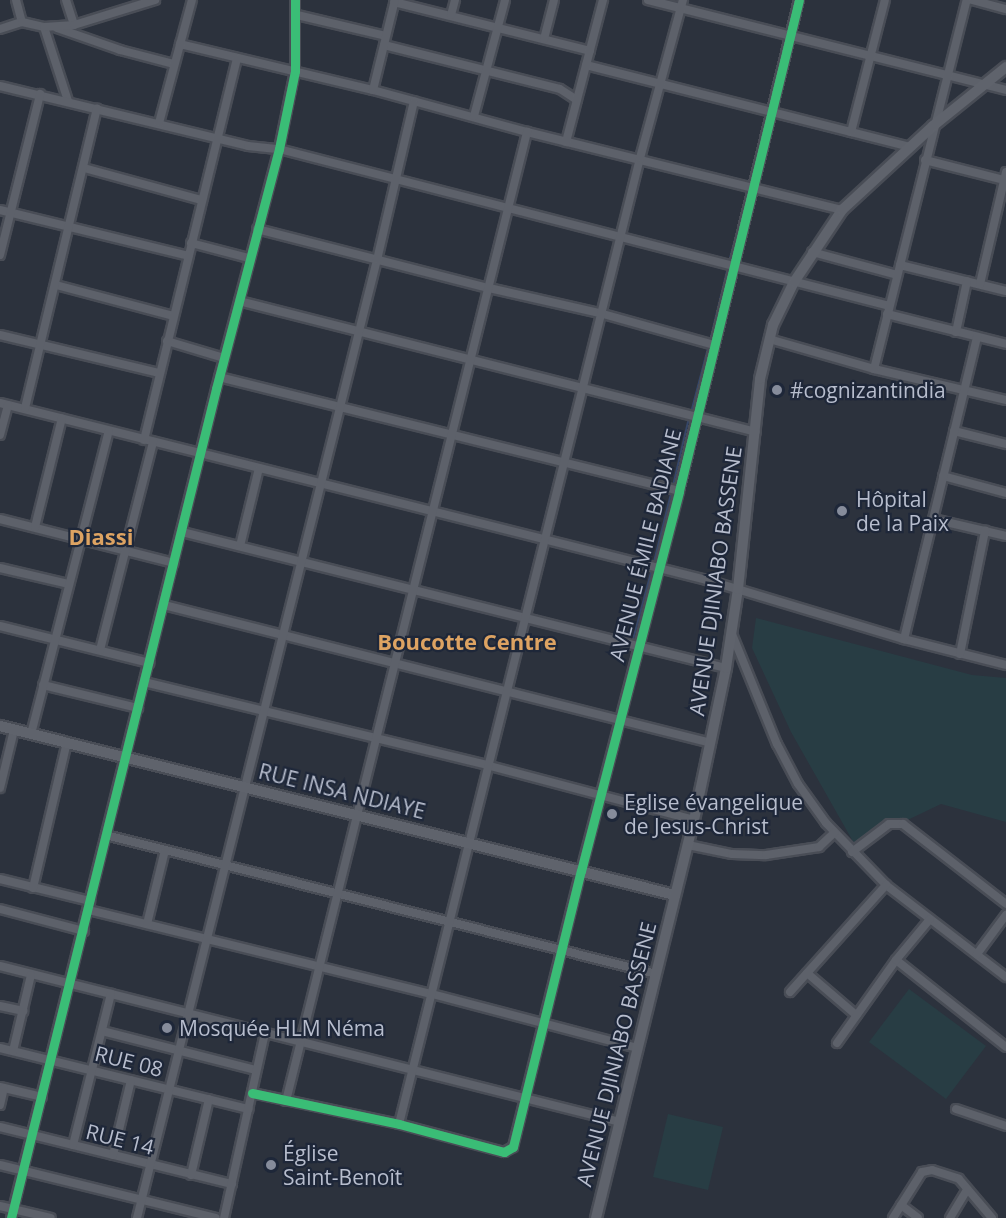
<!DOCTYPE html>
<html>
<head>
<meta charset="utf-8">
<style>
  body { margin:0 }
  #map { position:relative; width:1006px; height:1218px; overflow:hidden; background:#2c323d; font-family:"Open Sans",sans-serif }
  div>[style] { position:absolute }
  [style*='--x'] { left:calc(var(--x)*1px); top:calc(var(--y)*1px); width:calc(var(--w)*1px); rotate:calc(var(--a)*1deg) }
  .green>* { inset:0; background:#283d44 }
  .stream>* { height:1.5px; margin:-0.75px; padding:0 0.75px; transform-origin:0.75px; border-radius:0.75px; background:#374768 }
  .roads { filter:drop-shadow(2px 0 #494d56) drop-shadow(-2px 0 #494d56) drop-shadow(0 2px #494d56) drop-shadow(0 -2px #494d56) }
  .minor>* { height:8px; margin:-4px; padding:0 4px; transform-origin:4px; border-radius:4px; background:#5d616a }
  .major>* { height:10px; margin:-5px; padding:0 5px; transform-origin:5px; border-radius:5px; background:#5f636c }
  .cycleway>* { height:9px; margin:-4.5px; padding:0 4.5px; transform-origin:4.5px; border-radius:4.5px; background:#3abd76 }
  .dots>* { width:16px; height:16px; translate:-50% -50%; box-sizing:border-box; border:3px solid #1e2739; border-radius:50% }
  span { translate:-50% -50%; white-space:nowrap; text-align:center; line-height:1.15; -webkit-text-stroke:4.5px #1e2739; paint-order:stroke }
  .poi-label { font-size:21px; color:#b7bdcd }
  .left { translate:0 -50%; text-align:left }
  .street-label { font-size:21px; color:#b7bdcd }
  .neighbourhood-label { font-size:22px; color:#dda362; font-weight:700 }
</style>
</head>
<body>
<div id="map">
  <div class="green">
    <div style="clip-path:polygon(756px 618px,972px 675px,1006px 678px,1006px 822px,941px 804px,855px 845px,791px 732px,752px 648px)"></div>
    <div style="clip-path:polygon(909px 989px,986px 1046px,946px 1099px,869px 1042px)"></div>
    <div style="clip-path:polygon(668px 1114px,723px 1127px,708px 1190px,653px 1177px)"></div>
  </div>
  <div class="stream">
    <div style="--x:775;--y:118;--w:127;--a:14.1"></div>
    <div style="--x:932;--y:158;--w:35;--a:13"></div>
    <div style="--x:749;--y:184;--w:69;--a:-75"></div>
    <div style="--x:729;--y:262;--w:73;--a:-75"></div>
    <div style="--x:710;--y:341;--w:76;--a:-76.3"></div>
    <div style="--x:691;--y:413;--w:67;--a:-75.3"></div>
    <div style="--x:673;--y:486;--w:70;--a:-76.8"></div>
    <div style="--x:654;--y:562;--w:70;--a:-76"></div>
    <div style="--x:633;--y:640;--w:73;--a:-75"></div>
  </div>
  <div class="roads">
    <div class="minor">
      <div style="--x:16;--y:0;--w:23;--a:75"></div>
      <div style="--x:66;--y:0;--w:26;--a:72"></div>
      <div style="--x:648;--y:0;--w:369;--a:14.1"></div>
      <div style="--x:972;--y:0;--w:35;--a:15"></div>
      <div style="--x:394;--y:2;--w:202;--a:14"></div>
      <div style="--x:297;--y:15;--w:91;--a:13.3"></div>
      <div style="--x:451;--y:15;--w:16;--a:-75"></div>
      <div style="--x:44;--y:27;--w:78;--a:72"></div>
      <div style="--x:57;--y:28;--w:67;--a:19.2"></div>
      <div style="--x:120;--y:50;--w:56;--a:14.5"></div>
      <div style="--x:0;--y:29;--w:23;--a:-18"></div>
      <div style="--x:22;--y:22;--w:23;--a:13"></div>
      <div style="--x:44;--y:27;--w:30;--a:-4"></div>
      <div style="--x:74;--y:25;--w:85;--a:-17.2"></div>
      <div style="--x:544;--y:39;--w:40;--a:-75.6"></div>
      <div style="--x:180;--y:44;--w:198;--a:13.4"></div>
      <div style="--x:373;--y:90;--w:160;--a:15.3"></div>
      <div style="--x:527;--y:132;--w:325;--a:13.9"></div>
      <div style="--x:384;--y:45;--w:181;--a:14"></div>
      <div style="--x:560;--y:89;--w:20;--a:33"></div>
      <div style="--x:586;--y:65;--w:334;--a:14.2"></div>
      <div style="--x:0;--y:86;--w:255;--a:13.6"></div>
      <div style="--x:248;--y:146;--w:31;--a:6"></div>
      <div style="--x:279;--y:149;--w:630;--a:14.43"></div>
      <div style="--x:373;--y:90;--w:93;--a:-76.3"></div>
      <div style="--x:474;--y:116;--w:120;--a:-75"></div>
      <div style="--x:159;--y:123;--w:127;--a:-75"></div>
      <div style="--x:851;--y:132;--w:136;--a:-75.6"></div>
      <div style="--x:566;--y:142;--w:147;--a:-75.4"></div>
      <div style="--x:925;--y:160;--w:81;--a:14.2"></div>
      <div style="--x:84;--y:168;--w:121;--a:15.3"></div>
      <div style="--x:0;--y:210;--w:194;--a:13.7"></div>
      <div style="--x:257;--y:229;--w:239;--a:14.3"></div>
      <div style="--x:489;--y:288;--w:117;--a:12.8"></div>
      <div style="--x:603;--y:314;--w:115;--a:15.6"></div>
      <div style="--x:191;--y:243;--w:60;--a:14.5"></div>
      <div style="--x:812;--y:252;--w:88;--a:15.1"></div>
      <div style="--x:0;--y:255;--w:166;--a:-76"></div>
      <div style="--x:900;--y:265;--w:109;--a:13.8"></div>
      <div style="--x:980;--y:284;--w:115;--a:-76.9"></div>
      <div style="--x:56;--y:285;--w:121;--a:14.8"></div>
      <div style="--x:239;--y:301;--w:533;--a:14.22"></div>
      <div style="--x:887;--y:314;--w:123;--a:14.1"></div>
      <div style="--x:956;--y:332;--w:52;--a:-77.8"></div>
      <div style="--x:0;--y:335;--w:163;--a:13.4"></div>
      <div style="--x:769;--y:339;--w:109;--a:15.9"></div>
      <div style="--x:874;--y:369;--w:136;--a:13.2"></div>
      <div style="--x:167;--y:341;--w:59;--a:16.6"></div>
      <div style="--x:874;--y:369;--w:381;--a:-75.9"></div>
      <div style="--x:219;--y:377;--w:474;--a:13.9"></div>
      <div style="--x:0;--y:403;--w:729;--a:14.06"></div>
      <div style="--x:707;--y:580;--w:206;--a:16.7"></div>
      <div style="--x:904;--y:639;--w:105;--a:14.3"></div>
      <div style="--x:25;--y:408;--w:308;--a:-76.5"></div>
      <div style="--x:954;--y:431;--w:54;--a:14"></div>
      <div style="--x:0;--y:435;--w:31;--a:-75"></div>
      <div style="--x:144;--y:440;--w:393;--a:-76.3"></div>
      <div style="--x:943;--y:476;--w:65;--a:15.1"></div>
      <div style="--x:0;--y:519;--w:179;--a:14.2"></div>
      <div style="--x:933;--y:519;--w:75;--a:13.1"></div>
      <div style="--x:35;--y:527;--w:112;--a:-76.1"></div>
      <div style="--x:182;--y:532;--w:561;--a:14.04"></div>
      <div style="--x:240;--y:546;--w:80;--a:-76.3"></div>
      <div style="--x:0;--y:568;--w:71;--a:13.1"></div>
      <div style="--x:164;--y:605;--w:564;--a:14.16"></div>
      <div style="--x:0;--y:626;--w:154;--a:13.9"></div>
      <div style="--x:732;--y:634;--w:119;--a:67.8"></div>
      <div style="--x:777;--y:744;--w:45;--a:62.3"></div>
      <div style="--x:798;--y:784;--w:48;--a:54.3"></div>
      <div style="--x:826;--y:823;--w:86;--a:45.9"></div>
      <div style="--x:886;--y:885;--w:151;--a:37.5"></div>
      <div style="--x:904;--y:639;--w:311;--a:-76.4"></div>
      <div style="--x:100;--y:650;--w:215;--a:-75.7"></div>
      <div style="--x:960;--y:654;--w:126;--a:-78.5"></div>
      <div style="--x:144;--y:682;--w:356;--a:13.6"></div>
      <div style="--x:490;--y:766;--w:211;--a:14.8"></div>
      <div style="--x:43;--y:685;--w:98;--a:13.6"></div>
      <div style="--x:31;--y:734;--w:313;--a:-75.6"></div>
      <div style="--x:0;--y:788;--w:60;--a:-76.4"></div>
      <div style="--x:106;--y:835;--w:567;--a:14.18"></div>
      <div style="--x:688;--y:845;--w:45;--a:11.6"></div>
      <div style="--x:732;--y:854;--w:34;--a:2"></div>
      <div style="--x:766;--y:855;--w:54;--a:-8.6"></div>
      <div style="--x:819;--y:847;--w:21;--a:-43"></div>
      <div style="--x:852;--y:852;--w:46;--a:-37.1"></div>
      <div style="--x:889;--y:824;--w:14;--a:0"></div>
      <div style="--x:903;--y:824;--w:130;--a:37.8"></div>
      <div style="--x:0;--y:879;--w:93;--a:13.7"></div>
      <div style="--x:33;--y:888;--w:150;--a:-76.9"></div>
      <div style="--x:0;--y:909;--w:87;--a:14.7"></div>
      <div style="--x:89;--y:910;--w:353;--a:13.8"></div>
      <div style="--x:432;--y:994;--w:213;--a:14.7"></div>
      <div style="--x:147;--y:924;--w:76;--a:-76.3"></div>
      <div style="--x:977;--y:954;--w:49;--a:-53.4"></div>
      <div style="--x:896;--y:960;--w:140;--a:38.3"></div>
      <div style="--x:0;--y:966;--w:639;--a:14.12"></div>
      <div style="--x:807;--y:973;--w:65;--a:40.6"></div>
      <div style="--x:790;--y:992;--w:144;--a:-48.1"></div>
      <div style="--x:0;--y:1006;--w:24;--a:12"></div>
      <div style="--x:102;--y:1031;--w:159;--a:14.2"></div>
      <div style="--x:837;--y:1043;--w:102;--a:-54.6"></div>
      <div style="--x:896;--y:960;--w:53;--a:-50.3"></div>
      <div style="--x:0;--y:1048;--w:256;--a:13.8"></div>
      <div style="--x:13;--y:1051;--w:78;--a:-76.7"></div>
      <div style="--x:0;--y:1087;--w:43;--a:13.4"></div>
      <div style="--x:252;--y:1093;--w:150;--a:11.9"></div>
      <div style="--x:399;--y:1124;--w:109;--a:14.9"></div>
      <div style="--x:504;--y:1152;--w:10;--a:-29"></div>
      <div style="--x:513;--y:1147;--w:284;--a:-76.2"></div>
      <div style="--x:581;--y:871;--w:392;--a:-75.5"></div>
      <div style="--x:679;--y:491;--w:505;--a:-76.27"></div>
      <div style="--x:286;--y:1101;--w:999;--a:-76.03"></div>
      <div style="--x:0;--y:1105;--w:17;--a:-77"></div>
      <div style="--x:956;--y:1109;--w:53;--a:18.8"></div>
      <div style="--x:399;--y:1124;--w:996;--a:-75.99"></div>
      <div style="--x:640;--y:158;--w:164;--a:-74.8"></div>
      <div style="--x:0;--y:1127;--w:239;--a:13.8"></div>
      <div style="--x:73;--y:1145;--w:156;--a:-75.9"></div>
      <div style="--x:113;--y:1155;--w:77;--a:-76.5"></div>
      <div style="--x:0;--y:1165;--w:222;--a:13.8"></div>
      <div style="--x:191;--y:1175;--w:78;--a:-76.7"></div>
      <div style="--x:901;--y:1205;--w:21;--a:37"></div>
      <div style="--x:0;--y:1206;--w:52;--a:13.2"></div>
      <div style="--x:11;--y:1218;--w:854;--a:-76.11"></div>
      <div style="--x:216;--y:389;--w:248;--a:-75.3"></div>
      <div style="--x:279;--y:149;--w:80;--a:-78.4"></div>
      <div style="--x:295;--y:71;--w:71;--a:-90"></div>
      <div style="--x:137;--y:1218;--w:988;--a:-75.94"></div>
      <div style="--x:377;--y:260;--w:163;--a:-76.9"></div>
      <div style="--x:224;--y:1218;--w:189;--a:-77.5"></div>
      <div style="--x:893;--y:1218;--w:54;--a:-57.8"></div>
      <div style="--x:922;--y:1172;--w:10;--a:-11"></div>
      <div style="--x:932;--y:1170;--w:28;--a:18"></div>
      <div style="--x:959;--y:1179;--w:51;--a:49.8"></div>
      <div style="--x:950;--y:1218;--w:33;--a:-59"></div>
    </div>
    <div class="major">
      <div style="--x:0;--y:726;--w:696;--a:14.06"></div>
      <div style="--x:596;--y:1218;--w:410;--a:-76.2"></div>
      <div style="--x:694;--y:820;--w:155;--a:-78.1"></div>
      <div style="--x:726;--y:668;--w:80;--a:-81.4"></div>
      <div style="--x:738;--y:589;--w:211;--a:-84"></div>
      <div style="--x:760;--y:379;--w:56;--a:-76.5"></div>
      <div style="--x:773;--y:325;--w:48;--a:-64"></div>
      <div style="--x:794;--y:282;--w:87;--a:-56.3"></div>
      <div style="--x:842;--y:210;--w:124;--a:-42.7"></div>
      <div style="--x:933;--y:126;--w:94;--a:-38.9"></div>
    </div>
  </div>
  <div class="cycleway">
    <div style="--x:252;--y:1093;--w:150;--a:11.9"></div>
    <div style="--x:399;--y:1124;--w:109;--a:14.9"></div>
    <div style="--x:504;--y:1152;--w:10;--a:-29"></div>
    <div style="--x:513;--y:1147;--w:284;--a:-76.2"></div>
    <div style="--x:581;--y:871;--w:392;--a:-75.5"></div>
    <div style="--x:679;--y:491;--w:505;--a:-76.27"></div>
    <div style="--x:11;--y:1218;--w:854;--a:-76.11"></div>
    <div style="--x:216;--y:389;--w:248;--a:-75.3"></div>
    <div style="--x:279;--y:149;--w:80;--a:-78.4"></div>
    <div style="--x:295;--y:71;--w:71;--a:-90"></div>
  </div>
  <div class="dots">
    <div style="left:777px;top:390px;background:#868c9b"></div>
    <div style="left:842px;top:511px;background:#868c9b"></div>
    <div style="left:612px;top:814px;background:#868c9b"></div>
    <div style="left:167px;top:1028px;background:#868c9b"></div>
    <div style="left:271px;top:1165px;background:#868c9b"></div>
  </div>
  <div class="poi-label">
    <span class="left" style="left:790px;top:390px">#cognizantindia</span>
    <span class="left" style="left:856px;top:511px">Hôpital<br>de la Paix</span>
    <span class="left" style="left:624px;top:814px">Eglise évangelique<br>de Jesus-Christ</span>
    <span class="left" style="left:179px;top:1028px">Mosquée HLM Néma</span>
    <span class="left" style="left:283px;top:1165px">Église<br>Saint-Benoît</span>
  </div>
  <div class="street-label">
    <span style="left:645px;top:545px;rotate:-76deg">AVENUE ÉMILE BADIANE</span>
    <span style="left:715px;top:581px;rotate:-82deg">AVENUE DJINIABO BASSENE</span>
    <span style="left:342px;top:791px;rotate:14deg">RUE INSA NDIAYE</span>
    <span style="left:616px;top:1054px;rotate:-76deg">AVENUE DJINIABO BASSENE</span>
    <span style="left:129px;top:1061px;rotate:14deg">RUE 08</span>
    <span style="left:120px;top:1139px;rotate:14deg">RUE 14</span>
  </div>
  <div class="neighbourhood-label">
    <span style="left:101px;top:537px">Diassi</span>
    <span style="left:467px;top:642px">Boucotte Centre</span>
  </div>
</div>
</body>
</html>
